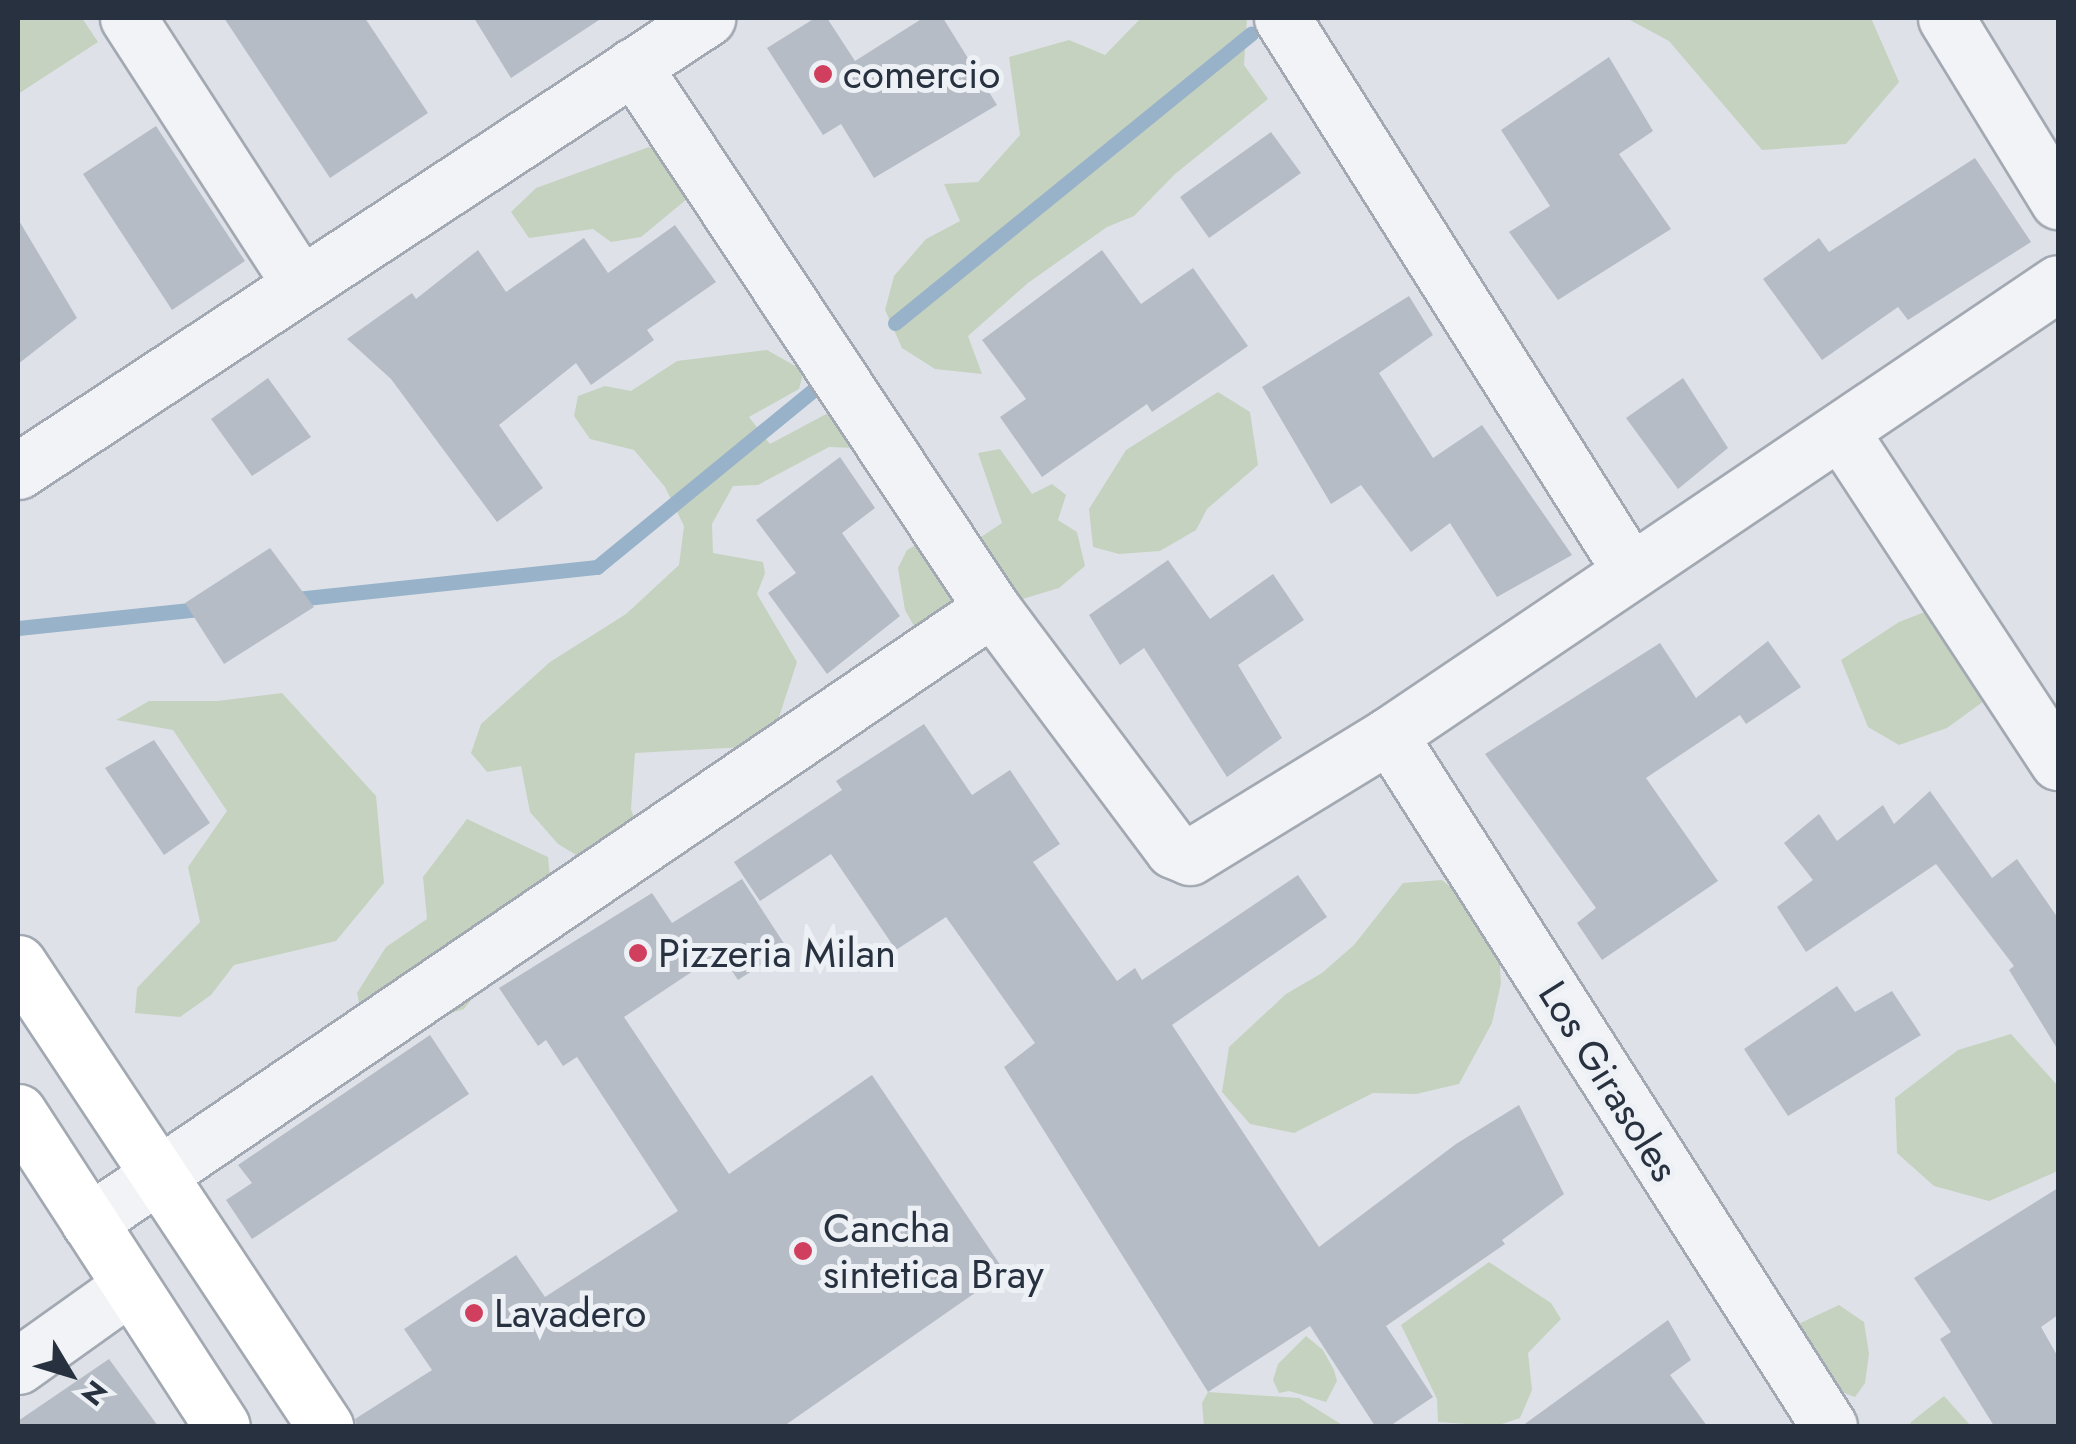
<!DOCTYPE html>
<html>
<head>
<meta charset="utf-8">
<style>
  body { margin:0 }
  #map { position:relative; width:2076px; height:1444px; overflow:hidden; background:#dee2e8; font-family:Jost,sans-serif }
  div>[style] { position:absolute }
  [style*='--x'] { left:calc(var(--x)*1px); top:calc(var(--y)*1px); width:calc(var(--w)*1px); rotate:calc(var(--a)*1deg) }
  .green>* { inset:0; background:#c5d2bf }
  .stream>* { height:15px; margin:-7.5px; padding:0 7.5px; transform-origin:7.5px; border-radius:7.5px; background:#98b2c9 }
  .building>* { inset:0; background:#b5bcc5 }
  .roads { filter:drop-shadow(2px 0 #a3a9b2) drop-shadow(-2px 0 #a3a9b2) drop-shadow(0 2px #a3a9b2) drop-shadow(0 -2px #a3a9b2) }
  .minor>* { height:55px; margin:-27.5px; padding:0 27.5px; transform-origin:27.5px; border-radius:27.5px; background:#f1f3f6 }
  .major>* { height:55px; margin:-27.5px; padding:0 27.5px; transform-origin:27.5px; border-radius:27.5px; background:#fff }
  .dots>* { width:28px; height:28px; translate:-50% -50%; box-sizing:border-box; border:5px solid #edf1f5; border-radius:50% }
  span { translate:-50% -50%; white-space:nowrap; text-align:center; line-height:1.15; -webkit-text-stroke:10px #edf1f5; paint-order:stroke }
  .poi-label { font-size:40px; color:#27313f }
  .left { translate:0 -50%; text-align:left }
  .street-label { font-size:40px; color:#27313f }
  .frame { position:absolute; inset:0; border:20px solid #27313f; pointer-events:none }
  .north { position:absolute; left:20px; top:1324px; width:100px; height:100px; -webkit-text-stroke:8px #edf1f5; paint-order:stroke; rotate:128deg; font-size:28px; font-weight:700; line-height:40px; text-align:center; color:#27313f }
  .north::after { content:''; display:block; margin:auto; width:35px; height:45px; background:#27313f; clip-path:polygon(50% 0,100% 100%,50% 72%,0 100%) }
</style>
</head>
<body>
<div id="map">
  <div class="green">
    <div style="clip-path:polygon(18px 18px,82px 18px,98px 42px,18px 94px)"></div>
    <div style="clip-path:polygon(1141px 18px,1247px 18px,1244px 65px,1268px 99px,1175px 174px,1134px 216px,1107px 227px,1028px 283px,968px 336px,982px 374px,935px 369px,902px 348px,885px 310px,894px 276px,926px 239px,960px 221px,944px 184px,978px 182px,1020px 135px,1009px 57px,1069px 40px,1105px 55px)"></div>
    <div style="clip-path:polygon(1626px 18px,1871px 18px,1899px 82px,1846px 144px,1762px 150px,1669px 41px)"></div>
    <div style="clip-path:polygon(649px 147px,683px 166px,693px 194px,641px 237px,611px 242px,593px 229px,529px 238px,511px 212px,536px 188px)"></div>
    <div style="clip-path:polygon(767px 350px,804px 371px,799px 389px,749px 417px,770px 444px,830px 412px,864px 436px,853px 448px,829px 447px,758px 485px,733px 486px,712px 524px,713px 553px,763px 562px,765px 573px,757px 594px,797px 662px,778px 720px,745px 747px,635px 753px,631px 809px,649px 861px,618px 880px,558px 844px,530px 812px,521px 766px,487px 772px,471px 753px,481px 724px,550px 662px,626px 614px,679px 565px,684px 526px,665px 487px,634px 450px,590px 439px,574px 416px,578px 396px,605px 386px,631px 391px,677px 361px)"></div>
    <div style="clip-path:polygon(1218px 392px,1250px 412px,1258px 465px,1207px 509px,1196px 530px,1160px 551px,1119px 554px,1093px 547px,1089px 509px,1126px 450px)"></div>
    <div style="clip-path:polygon(1000px 449px,1032px 494px,1052px 484px,1066px 495px,1058px 520px,1077px 532px,1085px 566px,1059px 588px,917px 631px,905px 610px,898px 568px,907px 550px,934px 535px,963px 549px,1002px 523px,978px 453px)"></div>
    <div style="clip-path:polygon(1935px 608px,1991px 696px,1947px 728px,1899px 745px,1868px 727px,1841px 660px,1899px 622px)"></div>
    <div style="clip-path:polygon(282px 693px,376px 796px,384px 883px,336px 941px,234px 965px,211px 995px,180px 1017px,135px 1013px,137px 988px,200px 922px,188px 867px,227px 811px,173px 730px,116px 720px,149px 701px,217px 701px)"></div>
    <div style="clip-path:polygon(467px 819px,548px 857px,554px 920px,490px 976px,464px 1009px,398px 1030px,361px 1011px,357px 993px,386px 947px,427px 919px,423px 877px)"></div>
    <div style="clip-path:polygon(1442px 880px,1474px 906px,1498px 940px,1501px 983px,1492px 1023px,1459px 1084px,1416px 1094px,1373px 1093px,1294px 1133px,1250px 1124px,1222px 1092px,1229px 1047px,1286px 994px,1322px 973px,1354px 945px,1403px 883px)"></div>
    <div style="clip-path:polygon(2011px 1034px,2058px 1086px,2058px 1171px,1989px 1201px,1934px 1186px,1897px 1153px,1895px 1098px,1958px 1050px)"></div>
    <div style="clip-path:polygon(1489px 1262px,1551px 1303px,1561px 1319px,1528px 1353px,1532px 1390px,1520px 1418px,1496px 1426px,1438px 1422px,1437px 1399px,1401px 1325px)"></div>
    <div style="clip-path:polygon(1839px 1305px,1864px 1322px,1869px 1354px,1865px 1383px,1855px 1397px,1836px 1390px,1794px 1326px)"></div>
    <div style="clip-path:polygon(1306px 1336px,1323px 1350px,1334px 1370px,1337px 1381px,1326px 1402px,1289px 1391px,1279px 1393px,1273px 1380px,1278px 1364px)"></div>
    <div style="clip-path:polygon(1208px 1392px,1299px 1398px,1344px 1426px,1204px 1426px,1202px 1403px)"></div>
    <div style="clip-path:polygon(1944px 1396px,1971px 1426px,1909px 1426px,1911px 1422px)"></div>
  </div>
  <div class="stream">
    <div style="--x:895;--y:323;--w:459;--a:-39.1"></div>
    <div style="--x:287;--y:600;--w:312;--a:-6.1"></div>
    <div style="--x:597;--y:567;--w:300;--a:-39.3"></div>
    <div style="--x:18;--y:628;--w:192;--a:-6"></div>
  </div>
  <div class="building">
    <div style="clip-path:polygon(224px 18px,365px 18px,428px 113px,330px 178px)"></div>
    <div style="clip-path:polygon(474px 18px,602px 18px,511px 78px)"></div>
    <div style="clip-path:polygon(815px 18px,827px 18px,855px 61px,923px 18px,943px 18px,997px 105px,874px 178px,841px 124px,823px 135px,767px 48px)"></div>
    <div style="clip-path:polygon(1609px 57px,1653px 131px,1619px 154px,1671px 229px,1558px 300px,1509px 232px,1550px 206px,1501px 130px)"></div>
    <div style="clip-path:polygon(156px 126px,245px 261px,172px 310px,83px 174px)"></div>
    <div style="clip-path:polygon(1271px 132px,1301px 173px,1209px 238px,1180px 197px)"></div>
    <div style="clip-path:polygon(1975px 158px,2031px 242px,1908px 320px,1898px 307px,1822px 360px,1763px 279px,1819px 238px,1829px 252px)"></div>
    <div style="clip-path:polygon(18px 219px,77px 318px,18px 364px)"></div>
    <div style="clip-path:polygon(675px 225px,716px 282px,647px 330px,654px 340px,591px 385px,576px 363px,499px 425px,543px 488px,497px 522px,391px 379px,347px 339px,412px 293px,416px 299px,478px 250px,506px 292px,584px 238px,608px 273px)"></div>
    <div style="clip-path:polygon(1102px 250px,1141px 304px,1193px 268px,1248px 346px,1152px 412px,1147px 404px,1042px 477px,1000px 417px,1026px 399px,982px 340px)"></div>
    <div style="clip-path:polygon(1409px 296px,1433px 335px,1379px 373px,1433px 458px,1482px 425px,1572px 555px,1497px 597px,1450px 523px,1411px 552px,1361px 485px,1331px 504px,1262px 387px)"></div>
    <div style="clip-path:polygon(268px 378px,311px 437px,252px 476px,211px 419px)"></div>
    <div style="clip-path:polygon(1683px 378px,1728px 448px,1678px 489px,1626px 418px)"></div>
    <div style="clip-path:polygon(840px 457px,875px 508px,842px 533px,900px 616px,827px 674px,768px 593px,796px 573px,756px 520px)"></div>
    <div style="clip-path:polygon(270px 548px,314px 607px,224px 664px,185px 603px)"></div>
    <div style="clip-path:polygon(1168px 560px,1210px 619px,1273px 574px,1304px 620px,1238px 665px,1282px 738px,1227px 777px,1144px 648px,1120px 665px,1089px 615px)"></div>
    <div style="clip-path:polygon(1768px 641px,1801px 687px,1746px 724px,1740px 715px,1646px 778px,1718px 881px,1602px 960px,1577px 923px,1596px 908px,1485px 754px,1660px 643px,1696px 698px)"></div>
    <div style="clip-path:polygon(924px 724px,972px 795px,1010px 770px,1060px 844px,1033px 862px,1117px 981px,1135px 968px,1142px 980px,1298px 875px,1327px 917px,1172px 1025px,1319px 1247px,1456px 1144px,1519px 1105px,1564px 1194px,1502px 1240px,1505px 1244px,1386px 1326px,1433px 1397px,1390px 1426px,1375px 1426px,1310px 1326px,1208px 1392px,1004px 1067px,1035px 1043px,946px 917px,896px 950px,831px 854px,760px 901px,734px 862px,842px 790px,836px 781px)"></div>
    <div style="clip-path:polygon(154px 740px,210px 823px,164px 855px,105px 768px)"></div>
    <div style="clip-path:polygon(1930px 791px,1992px 878px,2017px 859px,2058px 918px,2058px 1050px,2009px 970px,2014px 966px,1936px 864px,1806px 952px,1777px 907px,1813px 880px,1784px 843px,1819px 814px,1837px 841px,1883px 805px,1894px 824px)"></div>
    <div style="clip-path:polygon(742px 879px,787px 948px,738px 980px,720px 953px,624px 1017px,729px 1174px,872px 1075px,1005px 1272px,784px 1426px,356px 1426px,355px 1419px,432px 1370px,404px 1329px,516px 1255px,545px 1297px,678px 1211px,577px 1057px,563px 1066px,546px 1040px,538px 1046px,499px 988px,652px 893px,672px 923px)"></div>
    <div style="clip-path:polygon(1837px 986px,1855px 1012px,1892px 991px,1921px 1035px,1788px 1116px,1744px 1049px)"></div>
    <div style="clip-path:polygon(430px 1035px,469px 1094px,252px 1239px,226px 1200px,252px 1183px,238px 1165px)"></div>
    <div style="clip-path:polygon(2058px 1188px,2058px 1315px,2041px 1327px,2058px 1357px,2058px 1426px,1994px 1426px,1940px 1339px,1951px 1332px,1914px 1278px)"></div>
    <div style="clip-path:polygon(1668px 1320px,1691px 1360px,1670px 1375px,1707px 1426px,1522px 1426px)"></div>
    <div style="clip-path:polygon(109px 1359px,158px 1426px,18px 1426px,18px 1421px)"></div>
  </div>
  <div class="roads">
    <div class="minor">
      <div style="--x:128;--y:18;--w:317;--a:57.1"></div>
      <div style="--x:1282;--y:18;--w:653;--a:57.77"></div>
      <div style="--x:1946;--y:18;--w:215;--a:58.5"></div>
      <div style="--x:633;--y:66;--w:650;--a:56.48"></div>
      <div style="--x:992;--y:608;--w:302;--a:53.2"></div>
      <div style="--x:1173;--y:850;--w:18;--a:22"></div>
      <div style="--x:1190;--y:857;--w:233;--a:-31.5"></div>
      <div style="--x:1389;--y:735;--w:807;--a:-34.04"></div>
      <div style="--x:1841;--y:432;--w:395;--a:56.7"></div>
      <div style="--x:18;--y:471;--w:825;--a:-33.32"></div>
      <div style="--x:1389;--y:735;--w:819;--a:57.51"></div>
      <div style="--x:89;--y:1222;--w:1092;--a:-34.21"></div>
      <div style="--x:18;--y:1366;--w:138;--a:-35.5"></div>
    </div>
    <div class="major">
      <div style="--x:18;--y:963;--w:556;--a:56.45"></div>
      <div style="--x:18;--y:1112;--w:374;--a:57"></div>
    </div>
  </div>
  <div class="dots">
    <div style="left:823px;top:74px;background:#d0405e"></div>
    <div style="left:638px;top:953px;background:#d0405e"></div>
    <div style="left:803px;top:1251px;background:#d0405e"></div>
    <div style="left:474px;top:1313px;background:#d0405e"></div>
  </div>
  <div class="poi-label">
    <span class="left" style="left:843px;top:74px">comercio</span>
    <span class="left" style="left:658px;top:953px">Pizzeria Milan</span>
    <span class="left" style="left:823px;top:1251px">Cancha<br>sintetica Bray</span>
    <span class="left" style="left:494px;top:1313px">Lavadero</span>
  </div>
  <div class="street-label">
    <span style="left:1609px;top:1081px;rotate:58deg">Los Girasoles</span>
  </div>
  <div class="frame"></div>
  <div class="north">N</div>
</div>
</body>
</html>
